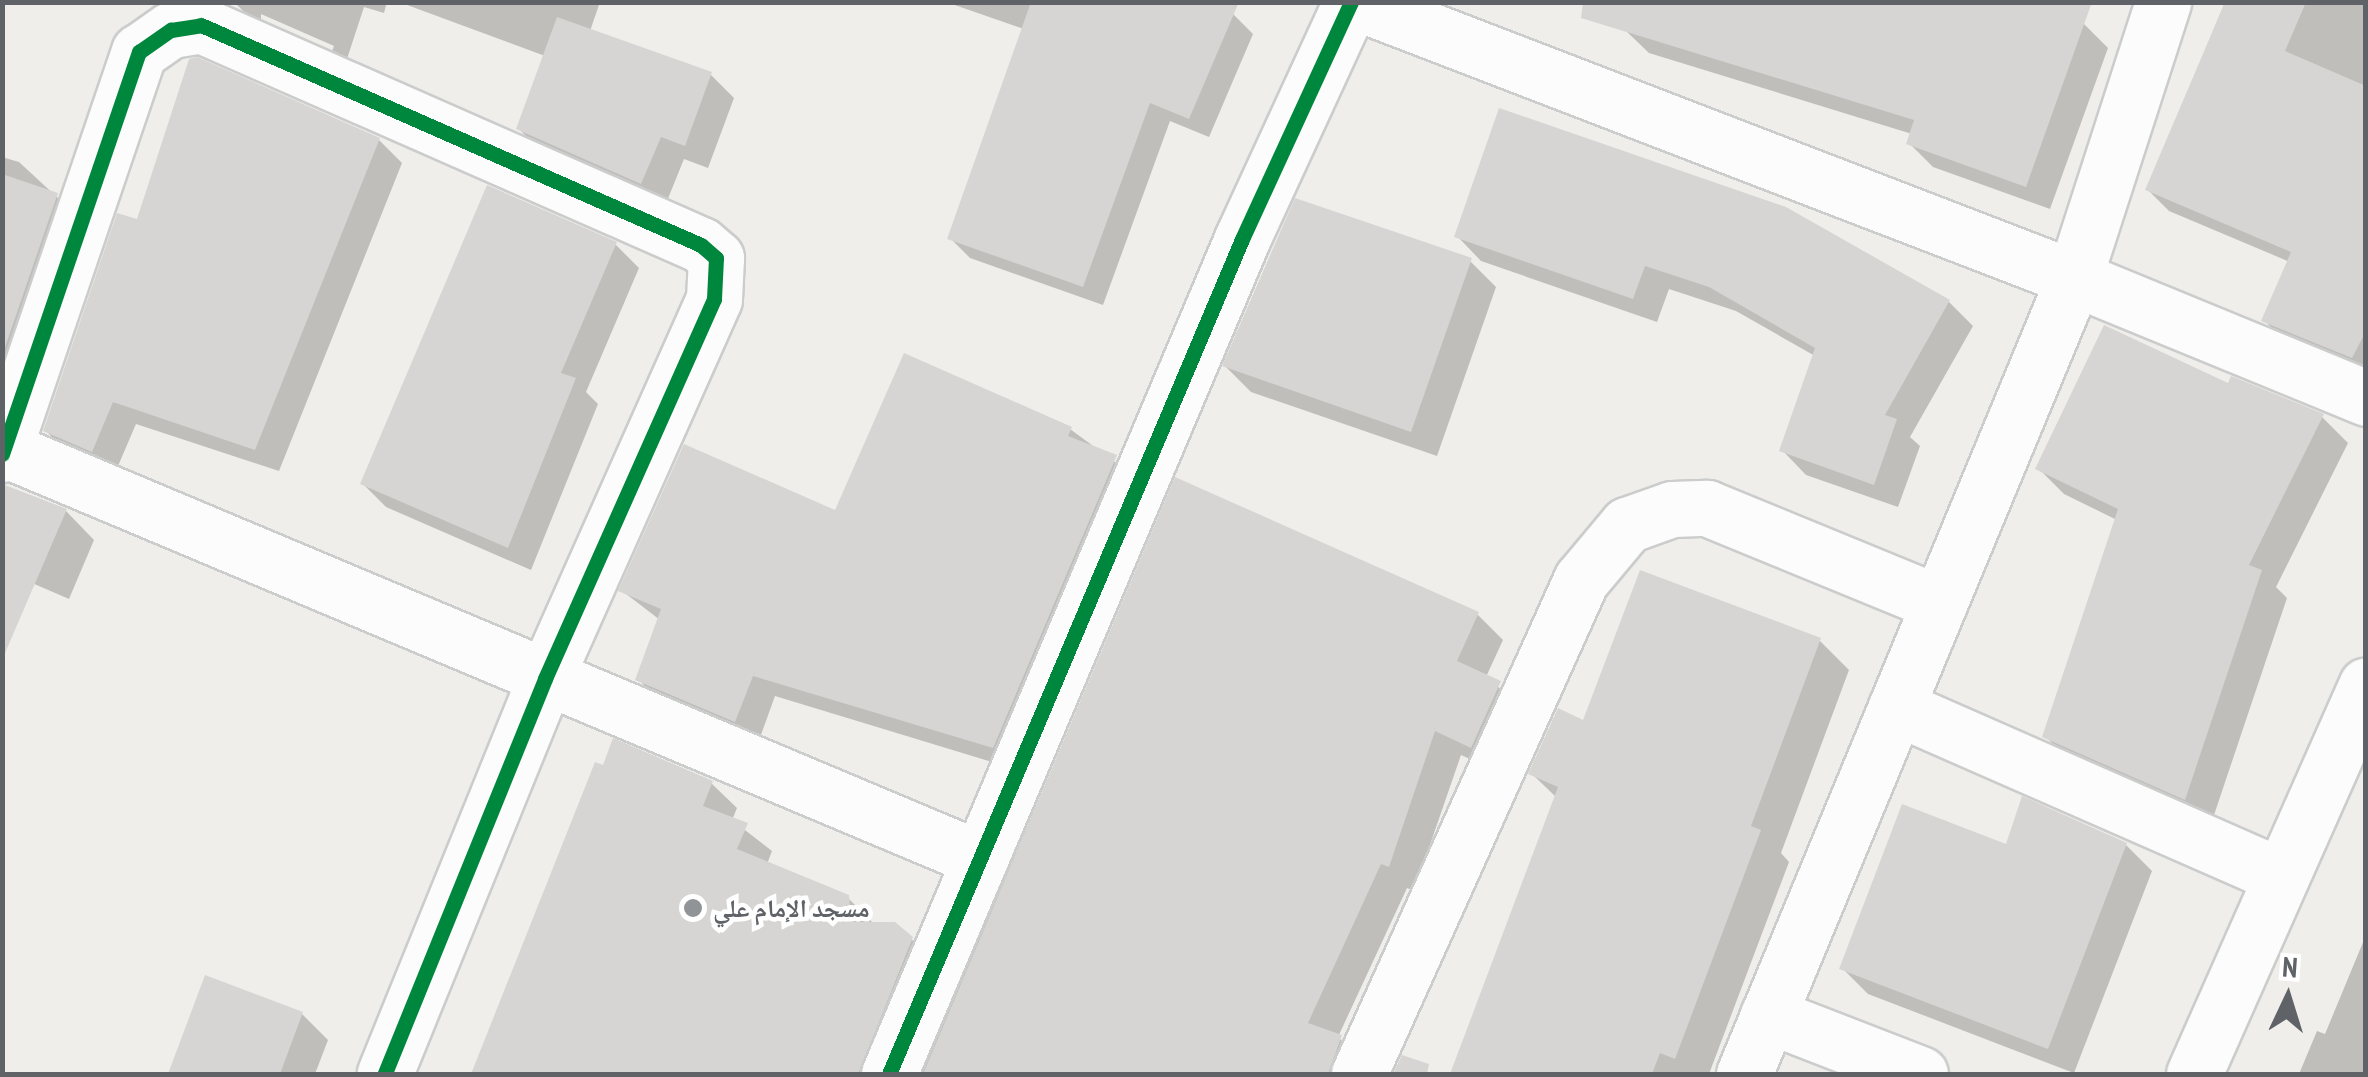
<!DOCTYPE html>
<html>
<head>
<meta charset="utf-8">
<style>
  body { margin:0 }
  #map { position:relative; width:2368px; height:1077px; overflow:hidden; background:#efeeea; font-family:"PT Sans Narrow","Noto Naskh Arabic",sans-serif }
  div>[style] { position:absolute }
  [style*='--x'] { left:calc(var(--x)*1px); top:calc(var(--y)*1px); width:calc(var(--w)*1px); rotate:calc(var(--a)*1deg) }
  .shadow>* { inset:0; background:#0003 }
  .building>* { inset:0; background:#d6d5d3 }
  .roads { filter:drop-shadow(2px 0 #cbcccc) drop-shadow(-2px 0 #cbcccc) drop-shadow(0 2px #cbcccc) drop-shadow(0 -2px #cbcccc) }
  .minor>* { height:55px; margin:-27.5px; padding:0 27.5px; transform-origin:27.5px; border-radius:27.5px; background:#fdfcfc }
  .cycleway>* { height:15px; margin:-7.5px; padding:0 7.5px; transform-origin:7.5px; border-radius:7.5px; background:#00873e }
  .dots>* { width:28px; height:28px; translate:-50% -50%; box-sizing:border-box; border:5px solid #fff; border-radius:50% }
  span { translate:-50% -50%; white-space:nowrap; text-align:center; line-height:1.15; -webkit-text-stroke:9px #fff; paint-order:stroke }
  .poi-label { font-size:25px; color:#5f6368; font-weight:700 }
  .left { translate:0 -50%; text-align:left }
  .frame { position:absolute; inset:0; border:5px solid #5f6368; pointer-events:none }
  .north { position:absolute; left:2238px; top:947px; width:100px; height:100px; -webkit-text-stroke:8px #fff; paint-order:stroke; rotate:4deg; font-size:28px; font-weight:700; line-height:40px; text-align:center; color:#5f6368 }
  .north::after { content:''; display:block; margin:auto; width:35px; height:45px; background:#5f6368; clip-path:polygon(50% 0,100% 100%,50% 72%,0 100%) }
</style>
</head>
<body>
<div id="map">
  <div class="shadow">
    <div style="clip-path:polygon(evenodd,387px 2px,384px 13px,364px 7px,345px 65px,261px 28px,237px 5px,387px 2px,261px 14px,334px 46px,332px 51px,261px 20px,261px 14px)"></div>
    <div style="clip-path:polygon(399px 2px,600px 2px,590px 31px,710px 74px,734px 98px,708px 168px,684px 159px,665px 206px,542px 152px,519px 129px,545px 56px)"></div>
    <div style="clip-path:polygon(946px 2px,1205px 2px,1233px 14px,1253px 34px,1209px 137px,1170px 121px,1103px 305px,970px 258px,950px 238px,1024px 29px)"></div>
    <div style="clip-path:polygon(2225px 2px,2366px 2px,2366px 375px,2285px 342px,2264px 320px,2290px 262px,2169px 211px,2148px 190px)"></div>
    <div style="clip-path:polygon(2084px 24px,2108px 48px,2050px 209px,1933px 167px,1909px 143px,1912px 134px,1649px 53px,1625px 30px)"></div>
    <div style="clip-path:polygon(379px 140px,402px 163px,279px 471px,136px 424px,115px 473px,69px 454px,46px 431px,139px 222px)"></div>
    <div style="clip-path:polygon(2px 157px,19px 162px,85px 223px,2px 468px)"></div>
    <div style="clip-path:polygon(1457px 236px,1949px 302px,1973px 326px,1910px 437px,1920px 446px,1898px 507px,1806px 475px,1782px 450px,1815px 356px,1736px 311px,1669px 289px,1657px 322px,1481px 261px)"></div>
    <div style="clip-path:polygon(615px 244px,639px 268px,586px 392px,598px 404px,531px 570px,386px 507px,363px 484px)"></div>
    <div style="clip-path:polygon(1470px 261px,1496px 287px,1437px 456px,1251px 392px,1225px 366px)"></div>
    <div style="clip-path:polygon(2229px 387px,2322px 417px,2348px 443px,2276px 587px,2287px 598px,2211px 824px,2071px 762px,2045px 736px,2117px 520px,2064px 494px,2038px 468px)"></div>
    <div style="clip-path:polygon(1070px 429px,1138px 479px,1015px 769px,775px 696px,758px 743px,660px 702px,638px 679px,660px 620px,621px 590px)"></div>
    <div style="clip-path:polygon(1176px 481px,1477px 614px,1503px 640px,1486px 677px,1525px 709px,1497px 771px,1461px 755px,1414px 891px,1407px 888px,1338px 1037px,1361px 1060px,1357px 1074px,921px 1074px)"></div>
    <div style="clip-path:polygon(66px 511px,94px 540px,69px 599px,2px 570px)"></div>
    <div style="clip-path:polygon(1819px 640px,1849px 670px,1781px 853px,1789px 862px,1709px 1074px,1453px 1074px,1557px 798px,1531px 773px,1585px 723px)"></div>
    <div style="clip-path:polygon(597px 766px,711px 783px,737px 808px,732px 820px,772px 851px,767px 864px,847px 897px,873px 923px,911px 939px,937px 964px,894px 1074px,473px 1074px)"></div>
    <div style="clip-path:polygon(2126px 845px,2152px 871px,2074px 1073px,1868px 994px,1842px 968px,2008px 847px)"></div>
    <div style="clip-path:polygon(2366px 935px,2366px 1074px,2299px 1074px,2317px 1031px,2325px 1034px)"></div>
    <div style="clip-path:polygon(207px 979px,302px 1014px,328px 1040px,315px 1074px,171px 1074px)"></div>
  </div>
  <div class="building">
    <div style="clip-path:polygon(1031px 2px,1239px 2px,1189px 119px,1150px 103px,1083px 287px,947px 239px)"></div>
    <div style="clip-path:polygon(1583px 2px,2092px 2px,2026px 187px,1906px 144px,1914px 120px,1581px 18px)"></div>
    <div style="clip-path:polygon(2225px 2px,2306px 2px,2285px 51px,2366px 86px,2366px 331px,2352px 358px,2261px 321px,2291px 252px,2145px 190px)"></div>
    <div style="clip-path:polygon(557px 17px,712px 72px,685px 146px,661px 137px,641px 184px,516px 129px)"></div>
    <div style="clip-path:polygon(197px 57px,380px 138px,255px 450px,113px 402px,92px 452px,43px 431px,117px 213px,137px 219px,189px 59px)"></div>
    <div style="clip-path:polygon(1499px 108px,1786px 207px,1950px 300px,1885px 415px,1897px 419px,1874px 485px,1779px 451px,1815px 348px,1709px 287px,1645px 266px,1633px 299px,1454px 237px)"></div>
    <div style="clip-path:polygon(2px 174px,58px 193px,2px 356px)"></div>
    <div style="clip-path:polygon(487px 185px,617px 242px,561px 373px,576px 378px,508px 548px,360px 484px)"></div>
    <div style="clip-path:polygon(1295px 198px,1472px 258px,1411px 432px,1222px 366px)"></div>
    <div style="clip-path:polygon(2104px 325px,2228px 383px,2231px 376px,2324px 414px,2249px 565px,2262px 570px,2185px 800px,2042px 737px,2118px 509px,2035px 469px)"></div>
    <div style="clip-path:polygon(904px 353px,1072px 427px,1068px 436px,1117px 455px,993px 748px,753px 676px,735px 722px,635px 680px,661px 609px,618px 591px,684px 444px,835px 510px)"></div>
    <div style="clip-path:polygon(1175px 477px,1479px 612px,1457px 661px,1501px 681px,1471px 748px,1435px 731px,1389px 867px,1381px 864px,1308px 1023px,1342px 1035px,1328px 1074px,923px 1074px)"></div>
    <div style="clip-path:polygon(2px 484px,67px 509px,2px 660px)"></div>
    <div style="clip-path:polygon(1640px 570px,1821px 638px,1751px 826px,1761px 830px,1675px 1059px,1660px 1053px,1652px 1074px,1450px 1074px,1558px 787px,1528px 774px,1558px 708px,1583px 720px)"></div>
    <div style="clip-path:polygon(613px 738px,713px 781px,703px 806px,748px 823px,737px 849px,849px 895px,851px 922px,895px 922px,913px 937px,858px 1074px,471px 1074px,595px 762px,603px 765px)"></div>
    <div style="clip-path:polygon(2022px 796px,2127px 843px,2048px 1049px,1839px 969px,1902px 804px,2006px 844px)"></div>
    <div style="clip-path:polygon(205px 975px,303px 1012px,280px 1074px,168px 1074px)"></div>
    <div style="clip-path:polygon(1402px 1055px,1429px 1064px,1427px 1074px,1393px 1074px)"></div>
  </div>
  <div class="roads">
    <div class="minor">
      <div style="--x:1356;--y:2;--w:769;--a:21.03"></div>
      <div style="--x:2074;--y:278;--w:316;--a:22.3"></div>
      <div style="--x:2;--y:448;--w:1061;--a:22.79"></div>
      <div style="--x:2;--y:454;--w:425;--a:-71.2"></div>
      <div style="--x:139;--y:52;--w:39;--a:-35"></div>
      <div style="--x:171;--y:30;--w:30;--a:-9"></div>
      <div style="--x:201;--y:25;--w:546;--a:23.75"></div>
      <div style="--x:701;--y:245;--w:20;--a:41"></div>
      <div style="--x:716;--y:258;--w:41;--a:92.8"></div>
      <div style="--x:714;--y:299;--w:416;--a:114"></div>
      <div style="--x:545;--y:679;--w:426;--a:112.1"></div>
      <div style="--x:1896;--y:707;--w:420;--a:23.7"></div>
      <div style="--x:1768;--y:1015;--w:163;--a:21.2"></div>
      <div style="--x:889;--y:1074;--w:907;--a:-67.08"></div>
      <div style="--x:1242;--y:239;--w:261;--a:-65.3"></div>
      <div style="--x:1359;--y:1074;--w:542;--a:-65.8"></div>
      <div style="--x:1581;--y:580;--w:72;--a:-50.1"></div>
      <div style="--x:1627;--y:525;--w:48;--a:-19.6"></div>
      <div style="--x:1672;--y:509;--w:35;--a:-2"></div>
      <div style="--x:1707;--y:508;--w:251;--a:22.3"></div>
      <div style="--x:1744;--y:1074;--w:862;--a:-67.48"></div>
      <div style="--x:2074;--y:278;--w:290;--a:-72.1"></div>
      <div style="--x:2194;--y:1074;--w:425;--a:-66.1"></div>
    </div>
  </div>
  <div class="cycleway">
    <div style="--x:2;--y:454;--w:425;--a:-71.2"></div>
    <div style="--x:139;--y:52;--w:39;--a:-35"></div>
    <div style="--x:171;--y:30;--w:30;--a:-9"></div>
    <div style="--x:201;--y:25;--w:546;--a:23.75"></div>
    <div style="--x:701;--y:245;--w:20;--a:41"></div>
    <div style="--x:716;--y:258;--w:41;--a:92.8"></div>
    <div style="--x:714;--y:299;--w:416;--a:114"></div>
    <div style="--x:545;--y:679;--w:426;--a:112.1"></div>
    <div style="--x:889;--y:1074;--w:907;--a:-67.08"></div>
    <div style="--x:1242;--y:239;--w:261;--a:-65.3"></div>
  </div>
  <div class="dots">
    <div style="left:693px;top:908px;background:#919496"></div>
  </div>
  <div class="poi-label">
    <span class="left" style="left:713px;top:908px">مسجد الإمام علي</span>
  </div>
  <div class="frame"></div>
  <div class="north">N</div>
</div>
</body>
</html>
